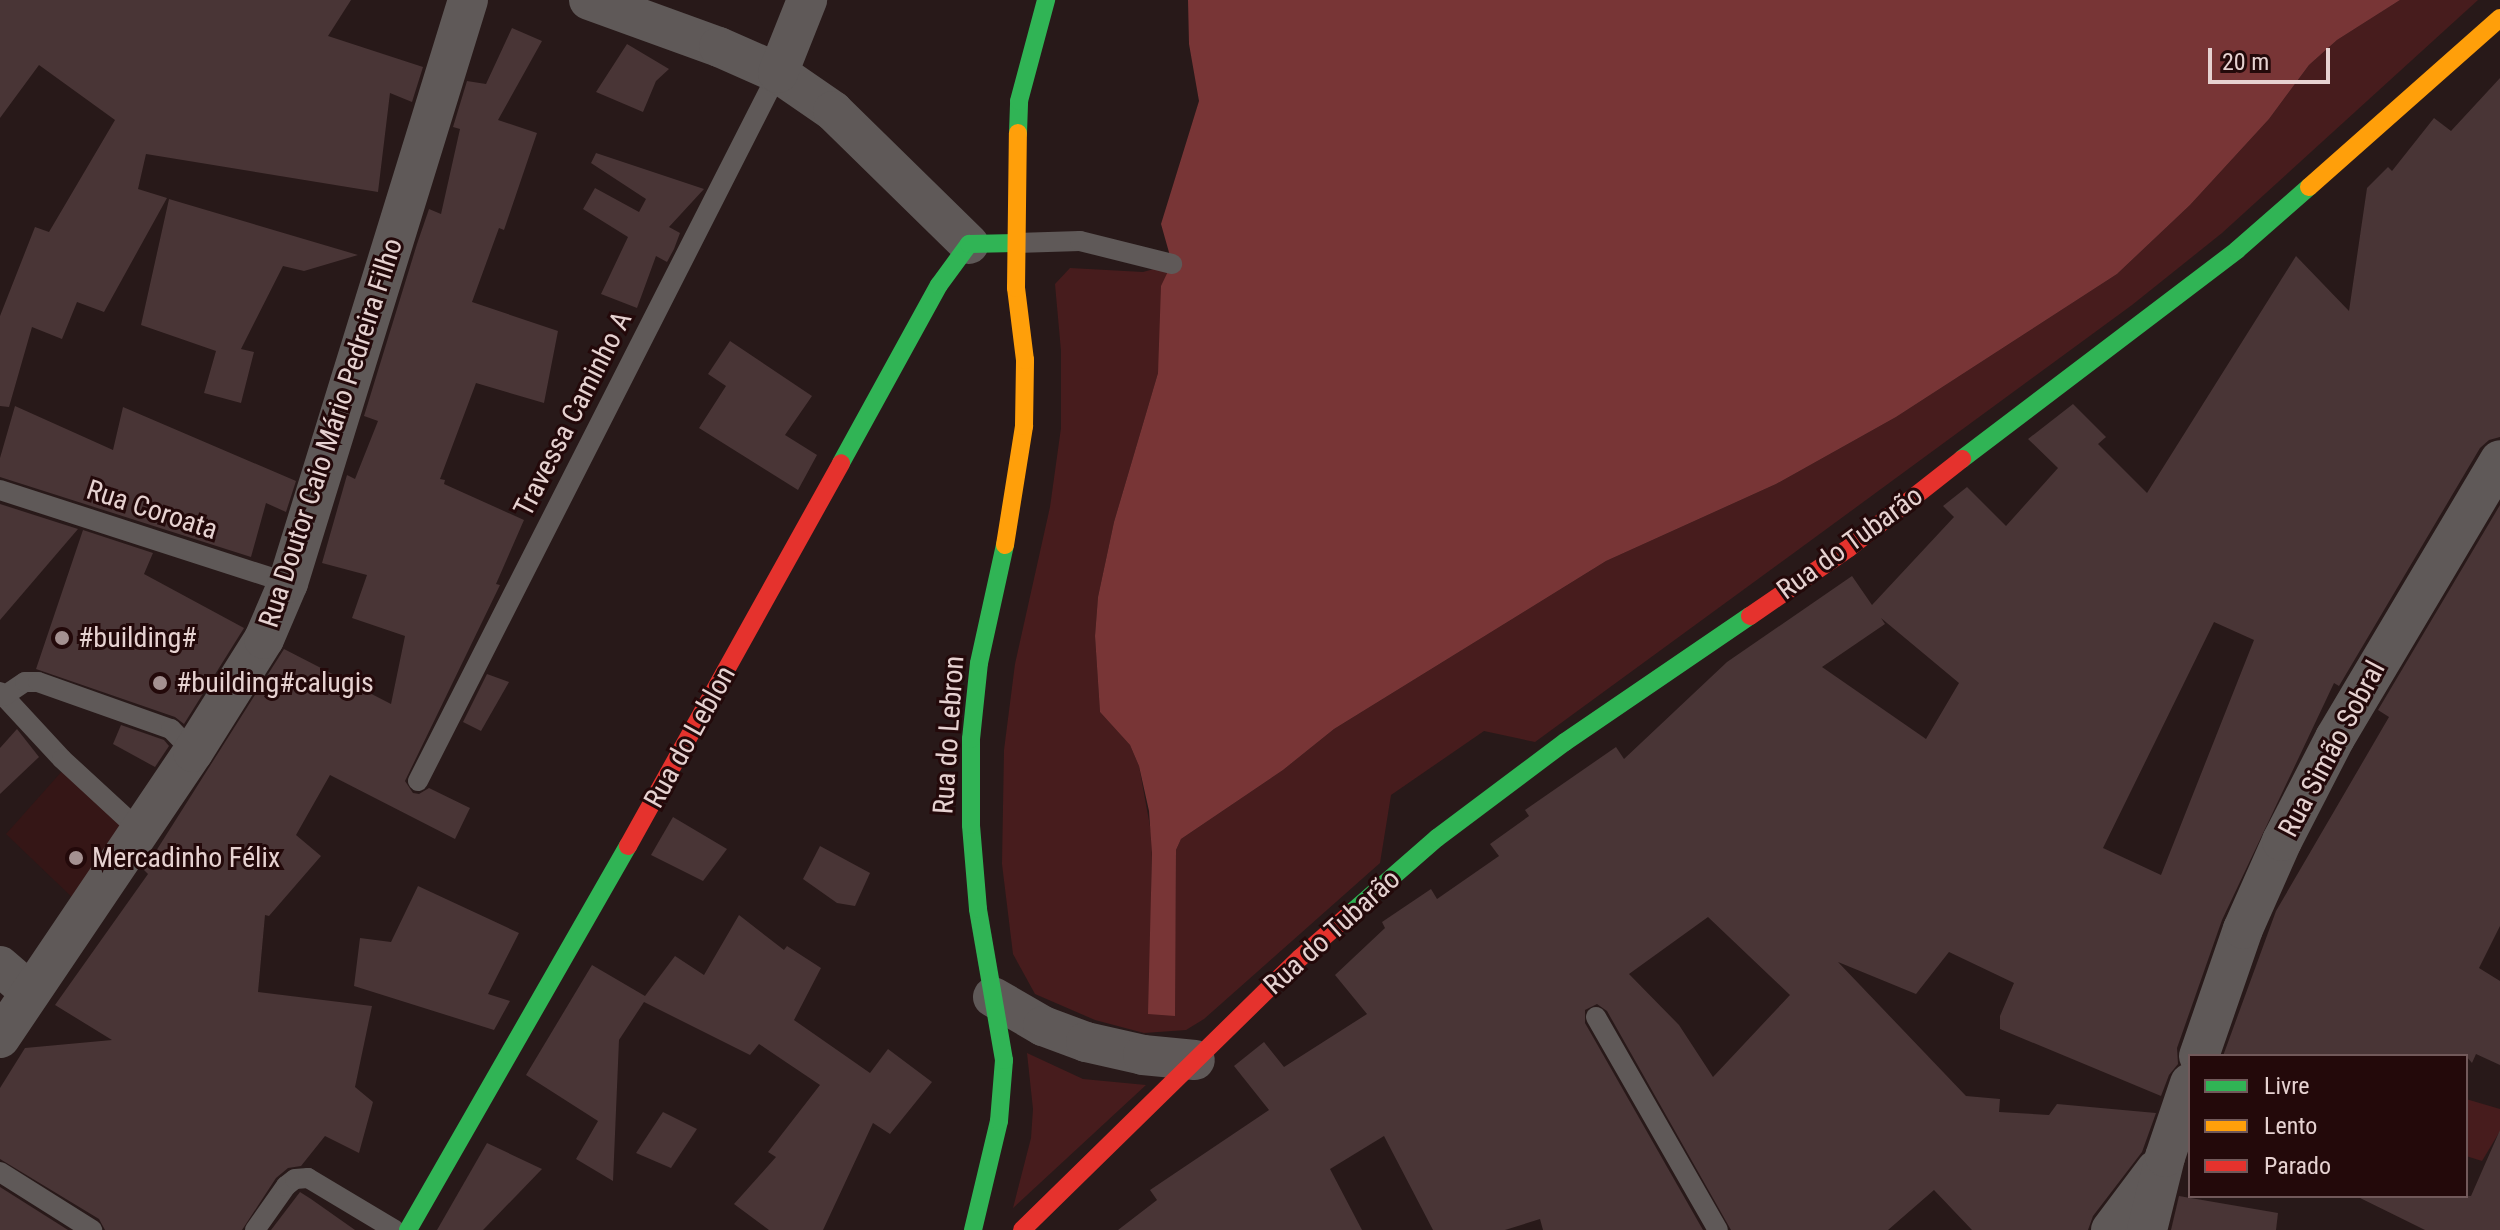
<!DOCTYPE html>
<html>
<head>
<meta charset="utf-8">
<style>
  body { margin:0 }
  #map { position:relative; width:2500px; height:1230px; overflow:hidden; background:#281919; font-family:"Roboto Condensed",sans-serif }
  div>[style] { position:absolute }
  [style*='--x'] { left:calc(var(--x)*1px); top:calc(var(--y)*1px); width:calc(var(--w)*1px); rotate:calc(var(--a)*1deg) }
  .built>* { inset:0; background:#351616 }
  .green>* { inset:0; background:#471c1d }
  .water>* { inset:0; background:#783536 }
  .building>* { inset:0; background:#493536 }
  .lane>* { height:20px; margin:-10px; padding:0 10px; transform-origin:10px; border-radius:10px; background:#5f5958 }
  .street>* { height:40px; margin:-20px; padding:0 20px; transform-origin:20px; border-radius:20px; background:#5f5958 }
  .fast>* { height:18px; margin:-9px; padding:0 9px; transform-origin:9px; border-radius:9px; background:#30b455 }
  .slow>* { height:18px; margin:-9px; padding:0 9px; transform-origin:9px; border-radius:9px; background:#ff9f0a }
  .jam>* { height:18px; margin:-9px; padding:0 9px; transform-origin:9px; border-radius:9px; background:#e5322d }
  .dots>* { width:22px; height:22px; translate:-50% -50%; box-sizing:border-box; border:4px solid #23090a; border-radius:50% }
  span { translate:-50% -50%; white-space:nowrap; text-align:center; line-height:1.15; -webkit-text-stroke:6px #23090a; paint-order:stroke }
  .street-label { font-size:28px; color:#e6d2d1 }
  .poi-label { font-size:28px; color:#e6d2d1 }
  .left { translate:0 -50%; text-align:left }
  .legend { position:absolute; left:2188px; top:1054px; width:280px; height:144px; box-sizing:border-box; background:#23090a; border:2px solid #71595a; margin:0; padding:10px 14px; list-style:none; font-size:24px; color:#e6d2d1 }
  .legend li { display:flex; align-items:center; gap:16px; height:40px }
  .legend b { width:40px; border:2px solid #71595a }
  .scale { position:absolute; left:2208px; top:48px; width:122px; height:36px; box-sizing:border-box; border:4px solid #e6d2d1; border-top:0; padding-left:10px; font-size:24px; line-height:28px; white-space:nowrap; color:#e6d2d1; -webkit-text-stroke:6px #23090a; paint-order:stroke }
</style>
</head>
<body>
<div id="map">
  <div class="built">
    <div style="clip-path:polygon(63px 770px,123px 824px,77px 902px,6px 834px)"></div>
  </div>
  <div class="green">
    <div style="clip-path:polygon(2400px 0,2478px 0,2222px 233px,2132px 305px,1791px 555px,1535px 742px,1484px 731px,1391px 795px,1380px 863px,1204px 1019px,1186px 1030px,1144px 1033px,1095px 1020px,1035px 994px,1013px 954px,1002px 864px,1004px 750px,1015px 664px,1050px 507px,1061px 428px,1061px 351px,1055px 284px,1070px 268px,1143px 272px,1172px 264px,1158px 373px,1114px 522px,1098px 597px,1095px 636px,1100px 712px,1130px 745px,1139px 766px,1152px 837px,1151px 919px,1174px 1016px,1176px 850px,1181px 839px,1283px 770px,1334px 729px,1606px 561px,1776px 484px,1896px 417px,2117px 274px,2190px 205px,2269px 119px,2309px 65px,2337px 40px)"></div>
    <div style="clip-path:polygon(1027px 1053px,1083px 1079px,1146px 1085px,1013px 1208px,1031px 1138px,1033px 1109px)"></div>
    <div style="clip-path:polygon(2466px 1099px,2500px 1109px,2500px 1131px,2482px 1161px,2466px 1156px)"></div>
  </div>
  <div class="water">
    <div style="clip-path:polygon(1188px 0,2400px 0,2337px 40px,2309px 65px,2269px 119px,2190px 205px,2117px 274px,1896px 417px,1776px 484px,1606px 561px,1334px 729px,1283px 770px,1181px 839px,1176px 850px,1175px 1016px,1148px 1014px,1152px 853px,1149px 811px,1139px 766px,1130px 745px,1100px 712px,1095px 636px,1098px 597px,1114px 522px,1158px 373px,1161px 286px,1172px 263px,1161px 224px,1199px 101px,1189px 44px)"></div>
  </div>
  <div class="building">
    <div style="clip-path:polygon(0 0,351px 0,328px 36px,423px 67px,412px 102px,390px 93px,378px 192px,146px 154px,138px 189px,167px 198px,104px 312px,77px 302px,62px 339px,32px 327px,9px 407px,0 406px,0 316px,35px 227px,49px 232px,115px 120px,39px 65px,0 118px)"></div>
    <div style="clip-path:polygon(512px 28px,542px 41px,498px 120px,537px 133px,504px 230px,499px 228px,472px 302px,558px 331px,544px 403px,476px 383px,440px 479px,445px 480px,444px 484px,524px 520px,496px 584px,500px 585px,405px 781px,413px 793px,419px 794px,429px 788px,470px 808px,455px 839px,330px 775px,296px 835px,321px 856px,269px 916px,265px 915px,258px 992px,372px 1006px,355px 1087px,373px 1102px,359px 1153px,325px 1136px,301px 1166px,288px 1168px,276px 1178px,242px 1230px,105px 1230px,99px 1219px,0 1159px,0 1088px,25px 1048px,112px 1040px,55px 1005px,148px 874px,144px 870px,284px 649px,391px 704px,405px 636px,352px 618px,367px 575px,322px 563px,347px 475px,355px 479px,378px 421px,364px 416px,417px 244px,429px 209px,441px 214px,460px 129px,453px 127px,467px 81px,486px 84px)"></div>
    <div style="clip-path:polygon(627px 44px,669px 69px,656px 81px,643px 112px,596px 92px)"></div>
    <div style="clip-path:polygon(evenodd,2500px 78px,2500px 437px,2489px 440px,2480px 448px,2339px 686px,2334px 683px,2222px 920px,2177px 1048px,2178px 1064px,2169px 1075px,2161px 1096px,2000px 1029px,2000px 1016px,2014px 983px,1949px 952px,1916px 994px,1838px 962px,1966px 1096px,2000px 1099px,1999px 1112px,2049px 1115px,2057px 1104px,2156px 1113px,2142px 1152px,2093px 1216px,2088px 1230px,1972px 1230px,1934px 1190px,1888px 1230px,1731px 1230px,1607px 1011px,1597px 1004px,1585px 1010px,1585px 1023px,1703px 1230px,1543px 1230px,1540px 1219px,1505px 1230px,1433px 1230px,1384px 1136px,1330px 1169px,1362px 1230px,1118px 1230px,1157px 1200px,1150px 1190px,1269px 1110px,1234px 1066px,1264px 1042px,1284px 1067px,1367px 1014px,1335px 975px,1385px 928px,1382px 922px,1431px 889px,1437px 899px,1499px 856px,1490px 844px,1529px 816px,1525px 810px,1616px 747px,1624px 759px,1727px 662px,1852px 576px,1872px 605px,1954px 517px,1943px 506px,1967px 487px,2006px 526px,2058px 468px,2028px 439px,2073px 404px,2106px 437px,2098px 444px,2147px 493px,2296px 256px,2349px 311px,2367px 188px,2388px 167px,2392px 171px,2434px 118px,2451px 131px,2500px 78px,1881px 618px,1959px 683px,1926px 739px,1822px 667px,1885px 624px,1881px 618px,2500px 78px,2214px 622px,2254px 640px,2161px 875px,2103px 848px,2214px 622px,2500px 78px,1708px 917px,1790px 995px,1713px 1077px,1679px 1025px,1629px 974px,1708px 917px)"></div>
    <div style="clip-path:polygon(596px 153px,704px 189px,669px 227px,680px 233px,674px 249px,667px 262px,656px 256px,637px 308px,601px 294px,628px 237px,583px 209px,595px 188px,639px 212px,646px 199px,591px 163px)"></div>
    <div style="clip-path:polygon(169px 199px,358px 255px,304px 271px,283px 266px,241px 349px,254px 352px,241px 403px,204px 393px,216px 351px,141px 325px)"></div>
    <div style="clip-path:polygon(730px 341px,812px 396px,785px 435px,817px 455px,798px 490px,699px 428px,726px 386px,708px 374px)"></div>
    <div style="clip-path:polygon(15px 406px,113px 450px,123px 407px,296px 481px,286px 512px,266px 503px,251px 557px,0 477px,0 458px)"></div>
    <div style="clip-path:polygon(0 504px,78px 529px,0 620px)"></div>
    <div style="clip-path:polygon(2500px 505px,2500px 926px,2479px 968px,2500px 981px,2500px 1065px,2476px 1054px,2472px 1063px,2466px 1056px,2223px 1056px,2276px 911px,2389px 717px,2378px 710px)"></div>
    <div style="clip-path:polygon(83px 530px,153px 553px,144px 574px,244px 628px,184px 724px,175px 717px,36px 669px)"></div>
    <div style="clip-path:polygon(487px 674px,509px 682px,481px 731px,463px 722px)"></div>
    <div style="clip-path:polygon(121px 725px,164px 740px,169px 746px,155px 767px,113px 744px)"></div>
    <div style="clip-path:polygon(17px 729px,39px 757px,0 794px,0 748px)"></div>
    <div style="clip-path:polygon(673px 817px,727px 849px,703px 881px,651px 855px)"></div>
    <div style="clip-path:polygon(820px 846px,870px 873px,855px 906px,837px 903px,803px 879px)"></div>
    <div style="clip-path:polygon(418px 886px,519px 933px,488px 994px,510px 1001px,494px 1030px,354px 986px,360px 938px,391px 942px)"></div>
    <div style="clip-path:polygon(739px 915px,784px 950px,787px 946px,821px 968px,794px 1020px,870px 1073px,888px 1049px,932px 1082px,890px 1134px,873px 1123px,823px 1230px,769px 1230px,734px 1204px,776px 1157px,768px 1152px,820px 1085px,759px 1044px,750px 1055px,644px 1002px,619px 1040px,613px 1181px,576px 1159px,598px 1121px,526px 1075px,592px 965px,645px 996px,675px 956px,704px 975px)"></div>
    <div style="clip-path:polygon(663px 1112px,697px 1129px,671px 1168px,636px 1153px)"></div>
    <div style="clip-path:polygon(2500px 1130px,2500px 1230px,2425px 1230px,2356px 1196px,2471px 1196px)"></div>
    <div style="clip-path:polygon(487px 1143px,542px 1169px,483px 1230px,437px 1230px)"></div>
    <div style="clip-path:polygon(0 1187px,68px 1230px,0 1230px)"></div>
    <div style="clip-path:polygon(300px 1192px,311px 1199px,355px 1230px,271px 1230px)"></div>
    <div style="clip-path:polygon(2179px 1196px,2278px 1213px,2276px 1230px,2171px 1230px)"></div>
  </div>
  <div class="lane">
    <div style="--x:1016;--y:243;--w:64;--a:-1.8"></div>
    <div style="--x:1080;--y:241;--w:95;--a:14"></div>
    <div style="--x:0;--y:490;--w:303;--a:17.9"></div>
    <div style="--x:0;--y:692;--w:91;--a:47.2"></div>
    <div style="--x:62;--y:759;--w:105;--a:42.7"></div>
    <div style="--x:4;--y:696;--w:25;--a:-34"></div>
    <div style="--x:25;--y:682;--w:13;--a:0"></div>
    <div style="--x:38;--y:682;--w:141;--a:19.5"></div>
    <div style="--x:171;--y:729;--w:32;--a:46"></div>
    <div style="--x:418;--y:781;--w:794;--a:-63.05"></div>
    <div style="--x:1596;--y:1017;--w:245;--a:60.2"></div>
    <div style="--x:0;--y:1172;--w:109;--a:32.2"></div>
    <div style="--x:255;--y:1230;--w:54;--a:-54.8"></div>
    <div style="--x:286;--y:1186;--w:11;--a:-38"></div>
    <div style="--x:295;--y:1179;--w:13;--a:-4"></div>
    <div style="--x:308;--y:1178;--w:101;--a:30.9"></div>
  </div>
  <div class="street">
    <div style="--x:589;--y:0;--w:138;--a:19.9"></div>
    <div style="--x:719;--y:47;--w:64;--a:23.8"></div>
    <div style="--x:778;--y:73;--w:67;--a:34.6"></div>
    <div style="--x:833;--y:111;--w:190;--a:44.4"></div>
    <div style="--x:778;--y:73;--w:79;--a:-68.3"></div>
    <div style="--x:0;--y:966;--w:38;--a:41"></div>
    <div style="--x:993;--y:997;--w:58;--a:30.1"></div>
    <div style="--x:1043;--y:1026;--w:46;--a:20.4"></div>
    <div style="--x:1086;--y:1042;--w:58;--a:12.8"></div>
    <div style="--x:1143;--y:1055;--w:52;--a:5.5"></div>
    <div style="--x:0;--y:1038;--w:345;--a:-56"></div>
    <div style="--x:193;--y:752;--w:133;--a:-57.9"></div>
    <div style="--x:264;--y:639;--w:61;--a:-66.8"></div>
    <div style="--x:288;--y:583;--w:610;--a:-72.84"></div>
    <div style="--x:2199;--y:1056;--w:134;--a:-70.9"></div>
    <div style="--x:2243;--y:929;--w:96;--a:-66.1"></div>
    <div style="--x:2282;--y:841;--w:116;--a:-62.8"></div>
    <div style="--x:2335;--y:738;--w:323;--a:-59.3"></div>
    <div style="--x:2111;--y:1230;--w:75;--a:-53.1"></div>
    <div style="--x:2147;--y:1230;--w:75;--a:-76.1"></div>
    <div style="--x:2165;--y:1157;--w:78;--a:-71.3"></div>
  </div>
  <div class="fast">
    <div style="--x:1018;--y:133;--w:32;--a:-88"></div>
    <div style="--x:1019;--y:101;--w:105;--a:-75"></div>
    <div style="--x:1962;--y:459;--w:345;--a:-37.2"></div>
    <div style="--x:2237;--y:250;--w:96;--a:-41.2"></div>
    <div style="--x:841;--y:463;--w:203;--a:-61.2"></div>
    <div style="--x:939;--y:285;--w:51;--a:-53.8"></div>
    <div style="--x:969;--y:244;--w:47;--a:-1.2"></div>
    <div style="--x:1351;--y:913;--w:114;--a:-41.1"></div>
    <div style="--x:1437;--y:838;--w:160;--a:-36.9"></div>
    <div style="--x:1565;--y:742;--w:224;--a:-34.3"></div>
    <div style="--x:408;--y:1230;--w:443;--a:-60.2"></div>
    <div style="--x:973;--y:1230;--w:112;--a:-76.6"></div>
    <div style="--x:999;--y:1121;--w:61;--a:-85.3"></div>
    <div style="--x:1004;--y:1060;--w:153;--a:-99.8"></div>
    <div style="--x:978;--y:909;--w:84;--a:-94.8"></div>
    <div style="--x:971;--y:825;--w:86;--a:-90"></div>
    <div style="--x:971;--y:739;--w:76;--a:-84"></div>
    <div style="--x:979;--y:663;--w:121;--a:-77.6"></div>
  </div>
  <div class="slow">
    <div style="--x:2309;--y:187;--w:255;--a:-41.5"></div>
    <div style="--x:1005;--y:545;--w:121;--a:-80.9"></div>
    <div style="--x:1024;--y:426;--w:66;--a:-89.1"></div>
    <div style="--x:1025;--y:360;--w:73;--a:-97.1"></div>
    <div style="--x:1016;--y:288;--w:155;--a:-89.3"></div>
  </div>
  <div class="jam">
    <div style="--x:1750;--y:616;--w:120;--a:-34.5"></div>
    <div style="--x:1849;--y:548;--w:144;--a:-38.2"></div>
    <div style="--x:628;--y:846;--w:438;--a:-60.9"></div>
    <div style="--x:1022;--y:1230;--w:389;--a:-44.4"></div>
    <div style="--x:1300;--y:958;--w:68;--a:-41.4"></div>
  </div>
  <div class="dots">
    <div style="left:62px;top:638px;background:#a49191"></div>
    <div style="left:160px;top:683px;background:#a49191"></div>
    <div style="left:76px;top:858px;background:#a49191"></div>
  </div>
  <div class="street-label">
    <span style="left:573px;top:414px;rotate:-63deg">Travessa Caminho A</span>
    <span style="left:331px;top:433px;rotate:-72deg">Rua Doutor Caio Mário Pedreira Filho</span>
    <span style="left:152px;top:510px;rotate:18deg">Rua Coroata</span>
    <span style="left:1850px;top:543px;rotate:-36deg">Rua do Tubarão</span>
    <span style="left:949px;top:735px;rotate:-86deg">Rua do Lebron</span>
    <span style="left:690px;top:737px;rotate:-61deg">Rua do Leblon</span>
    <span style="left:2332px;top:749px;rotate:-62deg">Rua Simão Sobral</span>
    <span style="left:1332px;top:932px;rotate:-42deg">Rua do Tubarão</span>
  </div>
  <div class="poi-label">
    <span class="left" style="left:78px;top:638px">#building#</span>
    <span class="left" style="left:176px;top:683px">#building#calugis</span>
    <span class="left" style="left:92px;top:858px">Mercadinho Félix</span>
  </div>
  <ul class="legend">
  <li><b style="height:10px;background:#30b455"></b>Livre</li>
  <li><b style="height:10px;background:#ff9f0a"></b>Lento</li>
  <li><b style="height:10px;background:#e5322d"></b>Parado</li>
  </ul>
  <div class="scale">20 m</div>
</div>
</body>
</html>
